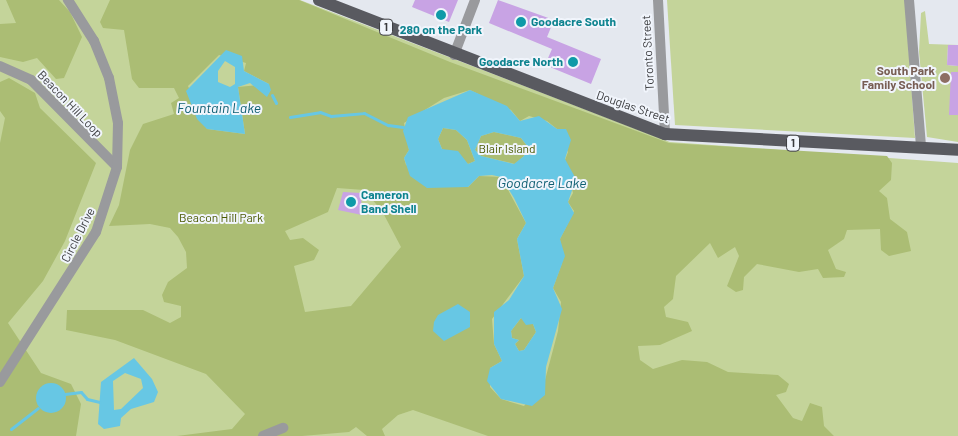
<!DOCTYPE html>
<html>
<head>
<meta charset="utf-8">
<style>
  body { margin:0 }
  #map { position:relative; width:958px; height:436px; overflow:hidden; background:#e4e8ef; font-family:Barlow,sans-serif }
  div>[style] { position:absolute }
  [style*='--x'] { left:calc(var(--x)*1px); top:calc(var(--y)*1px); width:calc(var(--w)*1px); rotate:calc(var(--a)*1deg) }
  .green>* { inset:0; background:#c4d49a }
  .forest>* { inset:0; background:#abbd74 }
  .water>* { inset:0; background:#67c7e4 }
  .round { border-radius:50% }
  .stream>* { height:3px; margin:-1.5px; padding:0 1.5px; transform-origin:1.5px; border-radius:1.5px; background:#67c7e4 }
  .building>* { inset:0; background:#c8a3e4 }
  .minor>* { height:10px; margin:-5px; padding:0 5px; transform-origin:5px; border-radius:5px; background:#999a9d }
  .primary>* { height:12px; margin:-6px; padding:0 6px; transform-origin:6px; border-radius:6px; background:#595a60 }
  .dots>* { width:14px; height:14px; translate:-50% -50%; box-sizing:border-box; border:2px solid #f1f5fc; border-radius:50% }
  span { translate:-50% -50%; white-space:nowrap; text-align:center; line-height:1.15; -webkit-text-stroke:4px #f1f5fc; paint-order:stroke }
  .shield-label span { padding:1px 4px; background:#f1f5fc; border:1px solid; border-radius:4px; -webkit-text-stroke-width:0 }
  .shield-label { font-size:11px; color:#3a3b3e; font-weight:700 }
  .culture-label { font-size:12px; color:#0d838f; font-weight:700 }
  .left { translate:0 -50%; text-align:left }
  .right { translate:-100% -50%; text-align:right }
  .street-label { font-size:12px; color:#3a3b3e }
  .education-label { font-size:12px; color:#785e54; font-weight:700 }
  .park-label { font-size:12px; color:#4a5900 }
  .water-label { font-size:14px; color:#0d5e72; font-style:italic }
</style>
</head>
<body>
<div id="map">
  <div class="green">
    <div style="clip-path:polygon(0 0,300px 0,670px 142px,958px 163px,958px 436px,0 436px)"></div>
    <div style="clip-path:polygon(667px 0,905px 0,915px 138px,675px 125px)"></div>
    <div style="clip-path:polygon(925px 11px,929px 44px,958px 45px,948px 45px,947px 65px,958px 66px,958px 142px,927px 137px,919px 52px,921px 13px)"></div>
  </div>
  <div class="forest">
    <div style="clip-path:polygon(6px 0,59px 0,70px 12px,82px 37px,64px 78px,56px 79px,37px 58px,23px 62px,0 57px,0 24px,16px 23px)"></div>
    <div style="clip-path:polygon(evenodd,110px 0,299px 0,450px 62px,669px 143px,887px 156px,892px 163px,891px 180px,879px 191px,887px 198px,890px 219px,907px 232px,911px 251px,889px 256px,881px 250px,880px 229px,847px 230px,844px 239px,828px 250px,836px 269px,846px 272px,844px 277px,823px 278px,818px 269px,799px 272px,757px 264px,744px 277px,743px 290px,736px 292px,727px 286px,739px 256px,735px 247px,718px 258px,710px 243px,676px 276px,673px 299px,664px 307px,666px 317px,688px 322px,692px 331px,660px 345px,638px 346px,640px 360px,653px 369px,682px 360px,707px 362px,728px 372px,778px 375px,789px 384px,786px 392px,776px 395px,793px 418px,802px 421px,810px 403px,822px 407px,824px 426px,834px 436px,488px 436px,413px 410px,398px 415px,382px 429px,385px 436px,367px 436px,356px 427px,349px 432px,302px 436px,177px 436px,232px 429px,245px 414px,206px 374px,115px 340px,66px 330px,67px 310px,143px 310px,170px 323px,181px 317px,181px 306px,164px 302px,162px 295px,168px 282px,187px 268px,186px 252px,178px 237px,170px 228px,150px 224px,109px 226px,119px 205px,130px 150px,143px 124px,174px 114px,171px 103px,179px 98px,174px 88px,139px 88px,132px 79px,124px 30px,103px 28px,100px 22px,110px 0,219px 55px,246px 63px,244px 71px,269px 84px,238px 87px,245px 134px,207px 129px,188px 86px,219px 55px,110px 0,470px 90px,511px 110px,520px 121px,529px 116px,547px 121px,557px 129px,568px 152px,565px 160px,573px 193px,568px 202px,574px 211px,560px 239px,562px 263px,553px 288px,561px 302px,558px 331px,545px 380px,524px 406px,501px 399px,490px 387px,490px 368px,502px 361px,494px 344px,492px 319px,524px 276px,517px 239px,526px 223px,501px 177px,479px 176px,468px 187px,406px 165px,404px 158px,409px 150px,404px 123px,444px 98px,470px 90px,110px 0,337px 188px,364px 190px,382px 211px,401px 247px,351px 306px,305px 312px,294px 266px,314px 260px,319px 250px,303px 238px,290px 240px,285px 231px,328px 212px,337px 188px)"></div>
    <div style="clip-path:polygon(9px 78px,35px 93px,40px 108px,96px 163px,65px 241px,43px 281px,8px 323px,41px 373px,71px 384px,81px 404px,76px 436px,0 436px,0 143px,5px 118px,0 111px,0 82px)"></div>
    <div style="clip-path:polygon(443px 128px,456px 130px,467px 140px,475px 161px,468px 164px,442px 149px,438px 139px)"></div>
    <div style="clip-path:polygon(494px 132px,521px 138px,528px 147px,524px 156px,515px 164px,481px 156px,475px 150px,481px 136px)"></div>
    <div style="clip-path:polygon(521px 318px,533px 324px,536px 332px,524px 350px,519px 351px,515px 344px,519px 340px,512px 338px,511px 331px)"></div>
  </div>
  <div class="water">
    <div style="clip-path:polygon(evenodd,226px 50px,242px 56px,244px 71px,269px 84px,271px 90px,267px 97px,250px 83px,238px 87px,245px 134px,207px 129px,197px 119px,186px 91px,226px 50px,225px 61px,235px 67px,235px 84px,230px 87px,218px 82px,218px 71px,225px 61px)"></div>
    <div style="clip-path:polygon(evenodd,470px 90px,507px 106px,520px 121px,539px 116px,557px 129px,566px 129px,571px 140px,565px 159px,576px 179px,568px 202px,574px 213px,560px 239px,565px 256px,553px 288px,562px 309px,546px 367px,545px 395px,532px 406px,501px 399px,487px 381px,490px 368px,502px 361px,494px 344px,494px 312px,509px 300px,524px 276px,517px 239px,526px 223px,514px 198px,501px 177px,492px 175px,479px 176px,468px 187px,427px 188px,410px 176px,404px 158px,409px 150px,403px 131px,408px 117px,470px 90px,443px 128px,456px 130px,467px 140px,475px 161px,468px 164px,458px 151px,442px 149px,438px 139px,443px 128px,470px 90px,494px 132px,521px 138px,528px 147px,524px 156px,514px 164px,481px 156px,475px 150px,481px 136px,494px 132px,470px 90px,521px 318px,526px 325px,533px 324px,536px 332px,524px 350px,519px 351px,515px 344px,519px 340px,512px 338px,511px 331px,521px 318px)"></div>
    <div style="clip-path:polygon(458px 304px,470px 312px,470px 327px,444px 341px,433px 331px,434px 322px,438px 315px)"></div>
    <div style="clip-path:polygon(evenodd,134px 358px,152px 379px,158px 392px,154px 402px,131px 409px,121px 418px,120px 426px,104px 429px,98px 424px,101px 382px,134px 358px,125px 373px,141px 379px,143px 388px,121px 409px,114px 410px,113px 381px,125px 373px)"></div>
    <div class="round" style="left:36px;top:383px;width:30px;height:30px"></div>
  </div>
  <div class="stream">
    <div style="--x:272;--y:95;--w:9;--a:63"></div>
    <div style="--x:290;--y:117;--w:30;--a:-9"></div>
    <div style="--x:320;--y:112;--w:12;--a:20"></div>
    <div style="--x:331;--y:116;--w:33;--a:-5"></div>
    <div style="--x:364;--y:113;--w:27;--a:27"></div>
    <div style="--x:388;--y:125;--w:15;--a:8"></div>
    <div style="--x:65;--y:394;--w:16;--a:-7"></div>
    <div style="--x:81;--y:392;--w:9;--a:49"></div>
    <div style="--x:87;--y:399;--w:13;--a:13"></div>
    <div style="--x:11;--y:429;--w:34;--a:-38"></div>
  </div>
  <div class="building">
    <div style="clip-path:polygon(415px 0,458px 0,449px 22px,412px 7px)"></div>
    <div style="clip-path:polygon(498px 0,554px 20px,547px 37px,601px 59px,591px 84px,545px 65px,552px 49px,489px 23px)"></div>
    <div style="clip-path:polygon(948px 45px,958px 45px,958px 66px,947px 65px)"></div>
    <div style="clip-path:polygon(951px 72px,958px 72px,958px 115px,949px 115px)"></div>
    <div style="clip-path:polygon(343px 192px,361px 193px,362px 215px,338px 210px)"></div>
  </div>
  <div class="minor">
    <div style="--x:658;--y:0;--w:134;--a:87"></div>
    <div style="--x:909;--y:0;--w:147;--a:85.3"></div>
    <div style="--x:454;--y:55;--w:59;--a:-69.1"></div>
    <div style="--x:0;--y:66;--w:34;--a:24"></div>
    <div style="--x:31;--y:80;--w:122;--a:45.3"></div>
    <div style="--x:0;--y:382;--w:178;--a:-57.4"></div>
    <div style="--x:96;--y:232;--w:68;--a:-72.1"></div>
    <div style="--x:117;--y:167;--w:44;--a:-88.7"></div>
    <div style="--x:118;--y:123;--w:46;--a:-101.3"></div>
    <div style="--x:109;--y:78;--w:40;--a:-112"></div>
    <div style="--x:94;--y:41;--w:49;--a:-122.4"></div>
    <div style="--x:263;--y:436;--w:22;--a:-22"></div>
  </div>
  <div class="primary">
    <div style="--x:319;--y:0;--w:371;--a:21.2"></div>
    <div style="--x:665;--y:134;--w:293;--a:3.1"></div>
  </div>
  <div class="dots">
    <div style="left:441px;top:15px;background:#0f9aa8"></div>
    <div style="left:521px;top:22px;background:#0f9aa8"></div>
    <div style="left:573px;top:62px;background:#0f9aa8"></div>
    <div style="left:945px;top:78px;background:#8d6e63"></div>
    <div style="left:351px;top:202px;background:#0f9aa8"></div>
  </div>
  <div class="shield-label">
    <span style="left:386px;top:27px">1</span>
    <span style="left:793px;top:143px">1</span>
  </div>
  <div class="culture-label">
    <span class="left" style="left:531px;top:22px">Goodacre South</span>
    <span style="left:441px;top:30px">280 on the Park</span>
    <span class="right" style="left:563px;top:62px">Goodacre North</span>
    <span class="left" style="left:361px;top:202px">Cameron<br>Band Shell</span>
  </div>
  <div class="street-label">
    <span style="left:648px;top:53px;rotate:-93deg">Toronto Street</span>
    <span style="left:70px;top:104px;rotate:46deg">Beacon Hill Loop</span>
    <span style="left:633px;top:107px;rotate:19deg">Douglas Street</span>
    <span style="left:78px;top:235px;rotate:-63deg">Circle Drive</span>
  </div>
  <div class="education-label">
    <span class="right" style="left:935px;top:78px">South Park<br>Family School</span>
  </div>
  <div class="park-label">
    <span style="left:507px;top:149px">Blair Island</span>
    <span style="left:221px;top:218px">Beacon Hill Park</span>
  </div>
  <div class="water-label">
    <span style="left:219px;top:108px">Fountain Lake</span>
    <span style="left:542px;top:183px">Goodacre Lake</span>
  </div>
</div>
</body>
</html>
